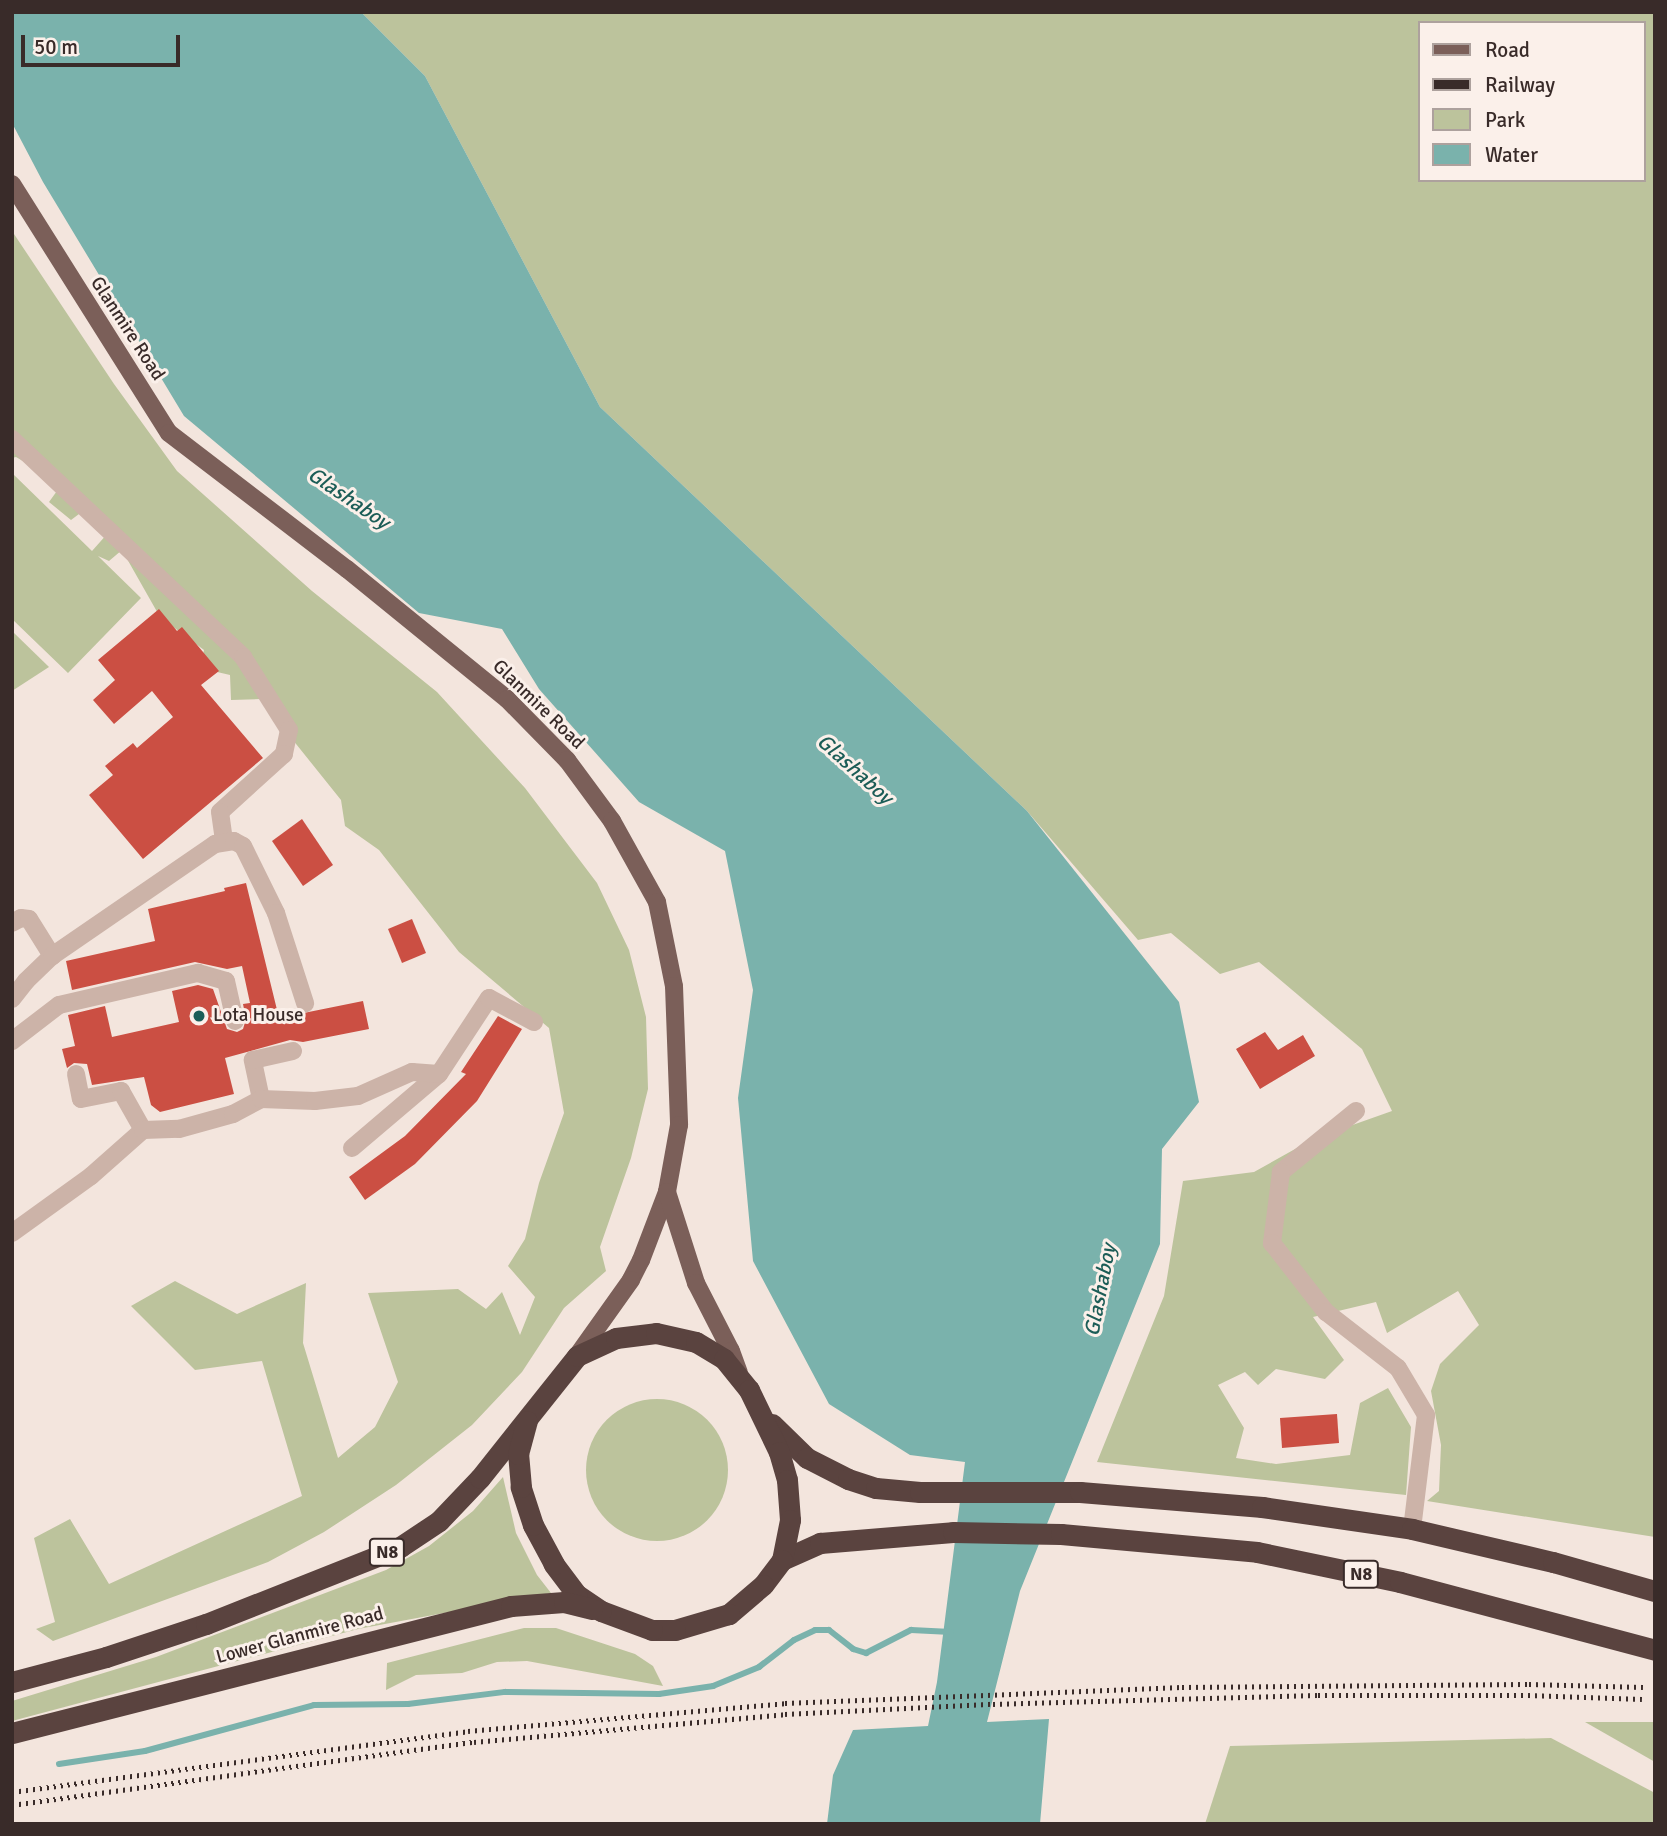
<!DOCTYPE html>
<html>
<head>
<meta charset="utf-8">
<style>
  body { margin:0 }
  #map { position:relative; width:1667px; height:1836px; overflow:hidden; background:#f3e5dd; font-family:Signika,sans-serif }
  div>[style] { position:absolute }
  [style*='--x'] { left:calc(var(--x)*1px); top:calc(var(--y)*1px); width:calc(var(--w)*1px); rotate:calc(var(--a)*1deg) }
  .green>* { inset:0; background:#bcc39c }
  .round { border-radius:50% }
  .water>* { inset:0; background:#7ab2ac }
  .stream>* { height:6px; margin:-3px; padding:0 3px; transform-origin:3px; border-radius:3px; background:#7ab2ac }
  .building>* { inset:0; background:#cb4f43 }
  .minor>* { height:18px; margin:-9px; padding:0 9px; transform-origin:9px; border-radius:9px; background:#ccb3a8 }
  .major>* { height:18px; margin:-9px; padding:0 9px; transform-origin:9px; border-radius:9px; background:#7b5f59 }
  .highway>* { height:21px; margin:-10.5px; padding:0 10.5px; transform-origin:10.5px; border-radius:10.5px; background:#5a433f }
  .rail>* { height:5px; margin-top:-2.5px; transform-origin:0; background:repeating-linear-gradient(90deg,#392b29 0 2px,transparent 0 7px) }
  .dots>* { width:19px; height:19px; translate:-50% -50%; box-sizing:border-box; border:4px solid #fbf0ea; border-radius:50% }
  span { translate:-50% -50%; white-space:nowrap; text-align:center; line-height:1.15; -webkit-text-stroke:6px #fbf0ea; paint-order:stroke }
  .shield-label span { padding:2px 5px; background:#fbf0ea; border:2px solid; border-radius:5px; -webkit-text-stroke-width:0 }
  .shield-label { font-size:18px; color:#392b29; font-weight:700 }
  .street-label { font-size:19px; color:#392b29 }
  .poi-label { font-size:19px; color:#392b29 }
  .left { translate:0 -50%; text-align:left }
  .water-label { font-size:21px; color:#1c5d57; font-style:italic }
  .frame { position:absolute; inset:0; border:14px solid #392b29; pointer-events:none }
  .legend { position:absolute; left:1418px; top:21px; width:228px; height:161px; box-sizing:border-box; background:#fbf0ea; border:2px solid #ada19d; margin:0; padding:9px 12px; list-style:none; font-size:21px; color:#392b29 }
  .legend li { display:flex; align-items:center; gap:14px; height:35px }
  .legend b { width:35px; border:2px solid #ada19d }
  .scale { position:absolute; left:21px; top:35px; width:159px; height:32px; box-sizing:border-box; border:4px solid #392b29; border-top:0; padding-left:9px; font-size:21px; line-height:24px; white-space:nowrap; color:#392b29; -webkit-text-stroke:5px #fbf0ea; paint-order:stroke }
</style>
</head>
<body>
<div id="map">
  <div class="green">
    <div style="clip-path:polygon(evenodd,361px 12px,1655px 12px,1655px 1537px,1427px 1501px,1439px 1491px,1441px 1445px,1431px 1391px,1440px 1364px,1479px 1325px,1458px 1291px,1387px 1333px,1376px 1302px,1313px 1317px,1344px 1360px,1325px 1379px,1276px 1369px,1258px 1385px,1245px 1372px,1218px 1385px,1244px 1428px,1236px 1458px,1276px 1464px,1350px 1455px,1360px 1403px,1388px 1388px,1411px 1427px,1406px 1495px,1097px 1462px,1164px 1296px,1183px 1181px,1254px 1172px,1313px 1139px,1392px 1111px,1362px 1049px,1259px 962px,1220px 974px,1171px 933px,1138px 940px,1027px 811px,600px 407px,425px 76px,361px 12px,1420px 23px,1644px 23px,1644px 180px,1420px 180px,1420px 23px)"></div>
    <div style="clip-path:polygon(12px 231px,114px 384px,177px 471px,312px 591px,437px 692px,525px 788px,597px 883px,629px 950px,646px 1017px,648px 1089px,631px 1158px,600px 1247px,606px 1271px,564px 1308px,522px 1372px,472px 1425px,396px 1485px,324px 1532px,268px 1562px,53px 1641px,36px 1629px,55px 1622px,34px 1538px,70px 1519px,109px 1584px,302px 1496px,262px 1361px,195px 1370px,131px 1306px,175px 1281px,237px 1314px,306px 1283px,303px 1343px,338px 1458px,375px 1427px,398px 1382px,368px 1293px,458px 1289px,486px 1309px,502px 1292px,520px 1335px,535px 1297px,508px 1266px,525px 1239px,539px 1183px,564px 1113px,549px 1028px,459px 952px,379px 850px,345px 826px,341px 800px,260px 699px,231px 700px,230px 675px,200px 668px,204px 650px,160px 617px,122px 550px,109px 561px,98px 556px,141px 598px,68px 673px,12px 619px,12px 473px,92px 551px,108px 533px,91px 505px,71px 520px,49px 502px,62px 484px,16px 457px,12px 458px)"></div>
    <div style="clip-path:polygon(12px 631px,49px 667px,12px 691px)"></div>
    <div class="round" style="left:586px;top:1399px;width:142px;height:142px"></div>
    <div style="clip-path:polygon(503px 1477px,516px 1533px,537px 1575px,551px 1593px,358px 1629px,12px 1721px,12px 1701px,156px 1657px,386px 1570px,429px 1546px,473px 1511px)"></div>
    <div style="clip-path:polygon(524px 1628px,556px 1628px,635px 1654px,653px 1666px,663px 1686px,527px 1661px,497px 1662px,462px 1673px,416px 1675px,386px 1690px,387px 1663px)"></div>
    <div style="clip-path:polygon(1585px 1722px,1655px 1722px,1655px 1762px)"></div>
    <div style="clip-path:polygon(1551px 1738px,1655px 1793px,1655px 1824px,1205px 1824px,1230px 1746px)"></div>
  </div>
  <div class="water">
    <div style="clip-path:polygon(12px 12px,361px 12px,425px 76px,600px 407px,1027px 811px,1179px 1002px,1199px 1102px,1162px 1149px,1160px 1244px,1020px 1591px,987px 1722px,1049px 1719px,1040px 1824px,827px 1824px,833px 1775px,853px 1730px,928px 1726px,937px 1682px,965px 1462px,910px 1455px,829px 1404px,753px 1261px,738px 1098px,753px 990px,725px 851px,639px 802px,539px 689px,502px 629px,419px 613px,184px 416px,43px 182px,12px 123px)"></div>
  </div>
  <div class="stream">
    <div style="--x:59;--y:1764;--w:87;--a:-8.6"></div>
    <div style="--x:145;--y:1751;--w:175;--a:-15.2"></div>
    <div style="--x:314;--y:1705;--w:94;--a:-0.6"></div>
    <div style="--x:408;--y:1704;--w:98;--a:-7.1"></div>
    <div style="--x:505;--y:1692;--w:154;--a:0.7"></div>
    <div style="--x:659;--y:1694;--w:55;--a:-8.4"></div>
    <div style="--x:713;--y:1686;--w:50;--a:-22.4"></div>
    <div style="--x:759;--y:1667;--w:44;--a:-37.6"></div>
    <div style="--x:794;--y:1640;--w:23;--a:-25"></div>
    <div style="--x:815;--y:1630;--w:14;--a:0"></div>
    <div style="--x:829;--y:1630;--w:31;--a:38"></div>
    <div style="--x:853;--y:1649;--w:14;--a:17"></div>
    <div style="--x:866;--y:1653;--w:51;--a:-27.1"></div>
    <div style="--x:911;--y:1630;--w:40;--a:2.9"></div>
  </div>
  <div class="building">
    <div style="clip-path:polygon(159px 609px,177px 631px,182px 627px,219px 671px,201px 685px,263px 758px,143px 859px,89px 795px,113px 775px,105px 766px,133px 743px,137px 748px,173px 717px,152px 691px,114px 724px,93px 700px,115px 680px,98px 660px)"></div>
    <div style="clip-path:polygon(302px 819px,333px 865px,303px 886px,272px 841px)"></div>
    <div style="clip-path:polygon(246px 883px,279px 1018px,363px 1001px,369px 1029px,303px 1042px,290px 1040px,225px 1058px,234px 1094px,160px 1112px,151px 1105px,144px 1077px,92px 1085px,87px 1064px,74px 1063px,67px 1068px,62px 1049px,75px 1046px,68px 1015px,105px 1006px,112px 1037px,179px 1022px,172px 991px,198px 985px,213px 989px,227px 1029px,237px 1032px,243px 1029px,246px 1019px,243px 1004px,250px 1003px,242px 966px,227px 969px,195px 962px,72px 990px,66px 961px,155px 941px,148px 909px,225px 891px,224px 888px)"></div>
    <div style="clip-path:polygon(412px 919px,426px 953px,402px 963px,388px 929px)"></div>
    <div style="clip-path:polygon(498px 1016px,522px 1029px,477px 1101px,415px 1164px,365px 1200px,349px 1177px,405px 1136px,466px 1074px,461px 1072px)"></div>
    <div style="clip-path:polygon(1265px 1032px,1278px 1050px,1303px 1035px,1315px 1056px,1260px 1089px,1236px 1049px)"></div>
    <div style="clip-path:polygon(1337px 1414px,1339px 1443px,1282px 1448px,1280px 1418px)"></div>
  </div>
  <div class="minor">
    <div style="--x:12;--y:439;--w:318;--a:43.3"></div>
    <div style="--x:243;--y:657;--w:86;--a:57.8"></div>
    <div style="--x:289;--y:730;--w:25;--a:102"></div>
    <div style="--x:284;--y:754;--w:86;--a:137.8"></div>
    <div style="--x:220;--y:812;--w:29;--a:82"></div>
    <div style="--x:12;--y:923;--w:10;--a:-29"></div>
    <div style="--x:21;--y:918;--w:8;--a:7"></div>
    <div style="--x:29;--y:919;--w:44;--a:58.1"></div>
    <div style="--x:12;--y:999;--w:23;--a:-52"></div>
    <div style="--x:26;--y:981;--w:36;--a:-44"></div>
    <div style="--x:52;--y:956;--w:198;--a:-34.5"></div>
    <div style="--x:215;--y:844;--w:19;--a:-9"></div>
    <div style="--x:234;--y:841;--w:10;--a:29"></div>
    <div style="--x:243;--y:846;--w:75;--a:63.8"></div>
    <div style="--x:276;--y:913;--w:95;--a:72.1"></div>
    <div style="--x:12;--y:1041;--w:59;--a:-37.5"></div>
    <div style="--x:59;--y:1005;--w:143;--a:-13"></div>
    <div style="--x:198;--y:973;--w:29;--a:16"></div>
    <div style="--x:226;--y:981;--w:41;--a:77.3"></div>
    <div style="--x:76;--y:1074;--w:25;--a:79"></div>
    <div style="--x:81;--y:1099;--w:41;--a:-11.3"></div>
    <div style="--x:121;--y:1091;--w:45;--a:60.6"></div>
    <div style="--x:261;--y:1099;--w:40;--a:-102"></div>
    <div style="--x:253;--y:1060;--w:41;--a:-12.7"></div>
    <div style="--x:1356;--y:1111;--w:97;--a:140.9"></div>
    <div style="--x:1281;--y:1172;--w:72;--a:97.2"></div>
    <div style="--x:1272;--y:1243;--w:88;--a:52"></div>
    <div style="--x:1326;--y:1312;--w:91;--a:37.9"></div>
    <div style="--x:1398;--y:1368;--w:55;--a:59.2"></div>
    <div style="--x:1426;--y:1415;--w:115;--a:97"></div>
    <div style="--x:352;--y:1148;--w:114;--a:-40.4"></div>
    <div style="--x:439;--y:1074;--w:91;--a:-56.7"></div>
    <div style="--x:489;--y:998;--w:51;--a:28.1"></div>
    <div style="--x:12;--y:1233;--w:97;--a:-35.8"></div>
    <div style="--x:91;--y:1176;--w:69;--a:-41.5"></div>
    <div style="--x:143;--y:1130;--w:36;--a:-2"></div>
    <div style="--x:179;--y:1129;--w:56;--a:-15.5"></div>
    <div style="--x:233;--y:1114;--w:32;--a:-28"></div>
    <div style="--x:261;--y:1099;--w:54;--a:2.1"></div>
    <div style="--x:315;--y:1101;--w:43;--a:-6.6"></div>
    <div style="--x:358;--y:1096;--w:59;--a:-24"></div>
    <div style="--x:412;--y:1072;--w:27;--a:4"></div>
  </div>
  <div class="major">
    <div style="--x:12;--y:184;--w:294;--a:57.8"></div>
    <div style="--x:169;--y:433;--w:224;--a:37.4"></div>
    <div style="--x:347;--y:569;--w:206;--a:39.1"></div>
    <div style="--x:507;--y:699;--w:86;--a:45.5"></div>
    <div style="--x:567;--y:760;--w:76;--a:53.6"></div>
    <div style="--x:612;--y:821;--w:93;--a:60.9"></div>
    <div style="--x:657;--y:902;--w:86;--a:78.6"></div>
    <div style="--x:674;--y:986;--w:139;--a:87.9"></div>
    <div style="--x:679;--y:1125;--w:68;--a:100.2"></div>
    <div style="--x:667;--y:1192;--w:73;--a:110.9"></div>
    <div style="--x:641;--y:1260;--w:22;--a:117"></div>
    <div style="--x:631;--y:1280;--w:93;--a:125.4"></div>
    <div style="--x:667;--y:1192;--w:96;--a:72.3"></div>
    <div style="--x:696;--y:1283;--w:76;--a:62.8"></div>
    <div style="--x:731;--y:1351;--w:23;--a:70"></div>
  </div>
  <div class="highway">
    <div style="--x:772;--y:1424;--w:49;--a:44.2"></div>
    <div style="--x:807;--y:1458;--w:46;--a:27.1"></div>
    <div style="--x:848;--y:1479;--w:29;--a:18"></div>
    <div style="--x:876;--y:1488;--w:44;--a:5.2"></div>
    <div style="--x:920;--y:1492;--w:160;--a:0"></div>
    <div style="--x:1080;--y:1492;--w:183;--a:4.7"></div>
    <div style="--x:1262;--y:1507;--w:152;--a:8.3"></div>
    <div style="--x:1412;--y:1529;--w:145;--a:13.2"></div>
    <div style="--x:1553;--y:1562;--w:106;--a:15.9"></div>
    <div style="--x:782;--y:1560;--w:42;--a:-24.1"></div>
    <div style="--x:820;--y:1543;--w:133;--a:-4.7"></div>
    <div style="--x:953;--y:1532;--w:108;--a:1.1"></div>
    <div style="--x:1061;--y:1534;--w:197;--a:5.2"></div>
    <div style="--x:1257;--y:1552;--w:146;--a:11.8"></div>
    <div style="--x:1400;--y:1582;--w:264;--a:14.9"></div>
    <div style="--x:12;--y:1682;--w:97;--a:-14.9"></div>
    <div style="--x:106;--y:1657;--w:105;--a:-18.3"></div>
    <div style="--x:206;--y:1624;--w:209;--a:-21.6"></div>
    <div style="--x:400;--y:1547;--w:47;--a:-33.7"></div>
    <div style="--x:439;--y:1521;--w:59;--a:-46.4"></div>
    <div style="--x:480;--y:1478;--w:156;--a:-51.5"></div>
    <div style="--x:577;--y:1356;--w:43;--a:-24.8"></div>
    <div style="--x:616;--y:1338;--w:40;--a:-7.1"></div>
    <div style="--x:656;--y:1333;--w:41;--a:12.7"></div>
    <div style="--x:696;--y:1342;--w:33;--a:31"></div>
    <div style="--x:724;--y:1359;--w:40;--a:51"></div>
    <div style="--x:749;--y:1390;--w:69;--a:64.2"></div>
    <div style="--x:779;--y:1452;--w:29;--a:74"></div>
    <div style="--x:787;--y:1480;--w:40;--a:85.7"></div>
    <div style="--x:790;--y:1520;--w:41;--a:101.3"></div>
    <div style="--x:782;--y:1560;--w:31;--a:127"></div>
    <div style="--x:763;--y:1585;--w:45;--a:139.5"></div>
    <div style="--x:729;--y:1614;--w:56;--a:163.5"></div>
    <div style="--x:675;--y:1630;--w:23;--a:180"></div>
    <div style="--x:652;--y:1630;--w:54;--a:-159.6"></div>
    <div style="--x:601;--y:1611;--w:29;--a:-146"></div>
    <div style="--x:577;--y:1595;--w:39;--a:-127"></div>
    <div style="--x:554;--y:1564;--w:44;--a:-118.3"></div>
    <div style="--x:533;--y:1525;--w:40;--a:-108"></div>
    <div style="--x:521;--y:1487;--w:33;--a:-95"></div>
    <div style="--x:518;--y:1454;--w:34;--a:-75"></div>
    <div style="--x:12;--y:1733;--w:515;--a:-14.28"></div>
    <div style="--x:511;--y:1606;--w:53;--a:-4.3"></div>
    <div style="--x:564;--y:1602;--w:29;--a:14"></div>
  </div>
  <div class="rail">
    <div style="--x:12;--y:1792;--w:460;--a:-7.6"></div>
    <div style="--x:468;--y:1731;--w:318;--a:-5"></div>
    <div style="--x:785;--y:1703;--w:397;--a:-2.3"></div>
    <div style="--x:1182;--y:1687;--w:347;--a:-0.5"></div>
    <div style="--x:1529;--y:1684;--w:114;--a:1.5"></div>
    <div style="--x:12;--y:1805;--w:466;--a:-7.8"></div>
    <div style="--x:474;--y:1742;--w:312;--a:-5.1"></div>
    <div style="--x:785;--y:1714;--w:208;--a:-2.8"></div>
    <div style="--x:993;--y:1704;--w:325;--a:-1.6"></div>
    <div style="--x:1318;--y:1695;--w:210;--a:0"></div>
    <div style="--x:1528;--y:1695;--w:114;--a:2"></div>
  </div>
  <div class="dots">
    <div style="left:199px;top:1016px;background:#1c5d57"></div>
  </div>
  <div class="shield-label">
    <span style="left:387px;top:1552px">N8</span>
    <span style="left:1361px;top:1574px">N8</span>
  </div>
  <div class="street-label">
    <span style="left:127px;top:329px;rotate:57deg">Glanmire Road</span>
    <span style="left:538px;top:705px;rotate:44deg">Glanmire Road</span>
    <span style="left:300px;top:1636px;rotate:-15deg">Lower Glanmire Road</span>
  </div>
  <div class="poi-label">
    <span class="left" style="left:213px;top:1016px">Lota House</span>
  </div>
  <div class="water-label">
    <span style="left:349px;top:498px;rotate:34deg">Glashaboy</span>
    <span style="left:855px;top:769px;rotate:42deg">Glashaboy</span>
    <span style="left:1100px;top:1290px;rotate:-79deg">Glashaboy</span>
  </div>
  <div class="frame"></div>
  <ul class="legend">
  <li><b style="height:9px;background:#7b5f59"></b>Road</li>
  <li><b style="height:9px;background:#392b29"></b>Railway</li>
  <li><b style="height:19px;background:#bcc39c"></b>Park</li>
  <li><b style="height:19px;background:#7ab2ac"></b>Water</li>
  </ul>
  <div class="scale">50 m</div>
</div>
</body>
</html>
